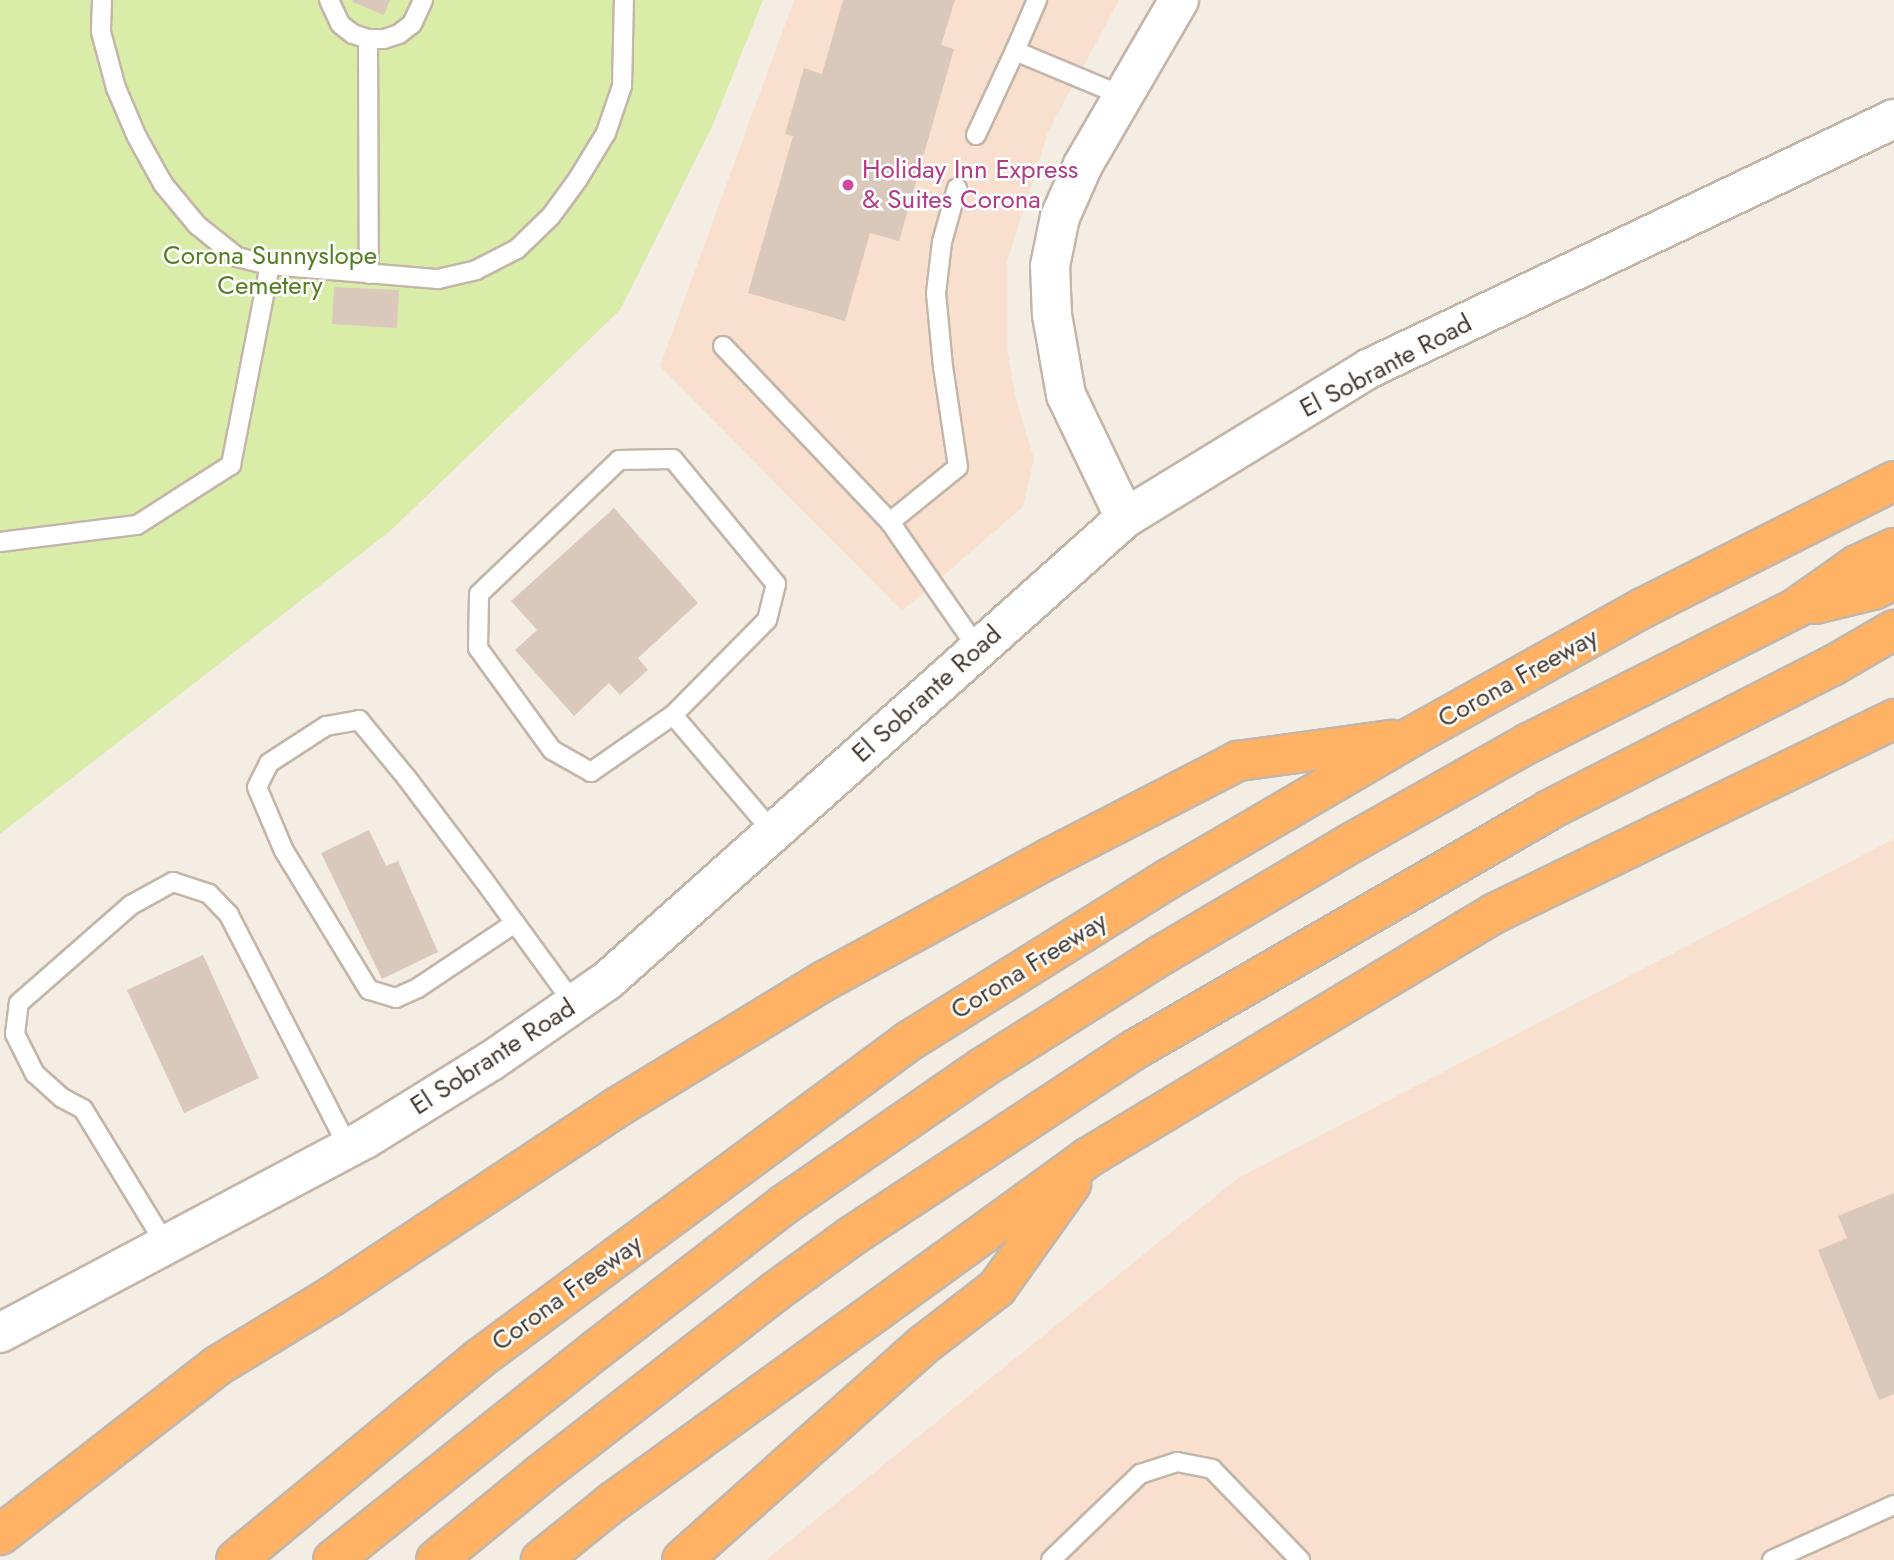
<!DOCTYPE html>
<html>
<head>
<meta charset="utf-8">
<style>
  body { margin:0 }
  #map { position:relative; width:1894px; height:1560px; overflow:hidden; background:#f4ede4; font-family:Jost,sans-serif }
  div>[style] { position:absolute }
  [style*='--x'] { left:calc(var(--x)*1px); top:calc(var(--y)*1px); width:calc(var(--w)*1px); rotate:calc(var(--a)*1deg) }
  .commercial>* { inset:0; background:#f9dfcd }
  .green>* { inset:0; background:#d9eda8 }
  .building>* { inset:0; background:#dac9bb }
  .roads { filter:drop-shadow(2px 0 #c3b6a9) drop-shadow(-2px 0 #c3b6a9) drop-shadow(0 2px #c3b6a9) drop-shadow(0 -2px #c3b6a9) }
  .service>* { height:18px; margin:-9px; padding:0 9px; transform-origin:9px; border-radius:9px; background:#fff }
  .tertiary>* { height:38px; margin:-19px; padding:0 19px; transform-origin:19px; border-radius:19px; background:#fff }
  .motorway>* { height:38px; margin:-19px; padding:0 19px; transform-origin:19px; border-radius:19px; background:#ffb264 }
  .dots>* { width:19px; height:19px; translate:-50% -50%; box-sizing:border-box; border:4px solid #fff; border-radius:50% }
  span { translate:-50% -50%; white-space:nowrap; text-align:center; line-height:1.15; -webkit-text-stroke:5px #fff; paint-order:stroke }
  .hotel-label { font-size:26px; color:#b23c85 }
  .left { translate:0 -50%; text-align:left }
  .park-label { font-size:26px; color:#547f21 }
  .street-label { font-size:26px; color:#473c33 }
</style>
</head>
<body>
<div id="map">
  <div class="commercial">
    <div style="clip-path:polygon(794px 0,1119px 0,1048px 132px,1007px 262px,1007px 348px,1016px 399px,1034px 459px,1023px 507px,902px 611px,660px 366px)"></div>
    <div style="clip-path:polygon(1894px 839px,1894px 1560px,766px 1560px,1238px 1178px)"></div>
  </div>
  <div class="green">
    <div style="clip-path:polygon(0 0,763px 0,712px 127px,620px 310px,389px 532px,0 834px)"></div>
  </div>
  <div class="building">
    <div style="clip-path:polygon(353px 0,390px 0,384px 15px,352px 2px)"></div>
    <div style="clip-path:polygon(843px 0,955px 0,941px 45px,954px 49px,899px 241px,870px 233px,845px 321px,748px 293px,793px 136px,785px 134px,804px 68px,822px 74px)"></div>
    <div style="clip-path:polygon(334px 287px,399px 290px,397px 328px,332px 324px)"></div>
    <div style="clip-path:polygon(614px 508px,698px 603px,638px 658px,648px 670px,620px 695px,609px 683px,574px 716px,515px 650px,537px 630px,511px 601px)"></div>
    <div style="clip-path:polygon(369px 830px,386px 866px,398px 861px,438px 952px,382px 979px,321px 853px)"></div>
    <div style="clip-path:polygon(203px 955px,259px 1078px,184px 1113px,127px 990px)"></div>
    <div style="clip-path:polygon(1894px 1193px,1894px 1394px,1879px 1400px,1818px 1250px,1847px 1238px,1838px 1216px)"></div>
  </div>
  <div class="roads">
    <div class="service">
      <div style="--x:102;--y:0;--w:32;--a:92"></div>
      <div style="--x:101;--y:32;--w:58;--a:75"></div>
      <div style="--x:116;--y:88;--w:53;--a:66.8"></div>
      <div style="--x:137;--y:137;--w:54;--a:61"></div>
      <div style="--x:163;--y:184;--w:53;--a:50.3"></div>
      <div style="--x:197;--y:225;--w:51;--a:38.7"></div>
      <div style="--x:237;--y:257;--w:34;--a:14"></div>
      <div style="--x:270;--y:265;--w:169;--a:4.8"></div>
      <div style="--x:438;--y:279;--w:39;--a:-13"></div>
      <div style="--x:476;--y:270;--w:46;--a:-27.1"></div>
      <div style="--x:517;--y:249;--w:47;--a:-44.1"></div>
      <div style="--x:551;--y:216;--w:46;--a:-53.9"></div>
      <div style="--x:578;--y:179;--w:54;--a:-58.7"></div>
      <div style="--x:606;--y:133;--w:50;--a:-71.2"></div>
      <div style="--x:622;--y:86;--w:86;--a:-88.7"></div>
      <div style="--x:329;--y:0;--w:26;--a:65"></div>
      <div style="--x:340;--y:24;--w:16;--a:38"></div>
      <div style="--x:353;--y:34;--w:16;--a:18"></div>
      <div style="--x:368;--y:39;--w:16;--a:0"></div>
      <div style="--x:384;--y:39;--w:16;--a:-18"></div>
      <div style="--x:399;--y:34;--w:16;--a:-38"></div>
      <div style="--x:412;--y:24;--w:26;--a:-65"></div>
      <div style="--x:368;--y:39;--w:235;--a:89.8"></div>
      <div style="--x:1015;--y:51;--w:56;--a:-66.7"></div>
      <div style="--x:976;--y:135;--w:93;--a:-65.1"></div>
      <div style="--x:1015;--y:51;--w:117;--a:22.6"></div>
      <div style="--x:723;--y:346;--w:243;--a:46.5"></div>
      <div style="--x:890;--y:522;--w:87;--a:-39"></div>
      <div style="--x:958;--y:467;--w:101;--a:-98.5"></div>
      <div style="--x:943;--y:367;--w:74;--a:-95.4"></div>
      <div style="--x:936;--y:293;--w:51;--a:-83.3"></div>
      <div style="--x:942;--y:242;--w:56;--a:-74.5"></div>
      <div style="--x:890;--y:522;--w:155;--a:55.3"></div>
      <div style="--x:0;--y:542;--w:138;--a:-7.1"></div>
      <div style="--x:137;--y:525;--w:112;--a:-32.6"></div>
      <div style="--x:231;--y:465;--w:204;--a:-79"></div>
      <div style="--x:673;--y:715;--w:100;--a:145.2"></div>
      <div style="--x:591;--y:772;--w:45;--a:-150.6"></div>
      <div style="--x:552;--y:750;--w:126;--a:-126"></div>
      <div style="--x:478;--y:648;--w:54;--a:-88.9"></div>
      <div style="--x:479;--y:594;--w:194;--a:-43.7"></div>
      <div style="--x:619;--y:460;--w:54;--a:-1.1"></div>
      <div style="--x:673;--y:459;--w:162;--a:50.5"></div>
      <div style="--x:776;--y:584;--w:37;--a:104"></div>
      <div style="--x:767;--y:620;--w:134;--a:134.7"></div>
      <div style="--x:673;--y:715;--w:154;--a:49.5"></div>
      <div style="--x:515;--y:923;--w:117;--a:146.2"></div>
      <div style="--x:418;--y:988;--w:24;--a:156"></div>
      <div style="--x:396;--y:998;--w:28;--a:-163"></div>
      <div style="--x:369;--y:990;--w:163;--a:-121.4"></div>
      <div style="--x:284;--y:851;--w:69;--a:-112.9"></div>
      <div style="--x:257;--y:787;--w:27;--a:-63"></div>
      <div style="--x:269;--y:763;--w:68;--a:-33"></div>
      <div style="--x:326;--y:726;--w:34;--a:-10"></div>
      <div style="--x:359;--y:720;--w:74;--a:50.5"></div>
      <div style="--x:406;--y:777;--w:128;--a:53"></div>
      <div style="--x:483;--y:879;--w:54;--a:54"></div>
      <div style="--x:515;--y:923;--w:100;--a:53.9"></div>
      <div style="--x:166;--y:1245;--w:159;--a:-121.4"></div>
      <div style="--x:83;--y:1109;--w:24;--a:-152"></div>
      <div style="--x:62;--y:1098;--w:36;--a:-138"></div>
      <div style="--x:35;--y:1074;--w:45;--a:-116.6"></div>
      <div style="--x:15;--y:1034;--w:31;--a:-83"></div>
      <div style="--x:19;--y:1003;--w:149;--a:-41.2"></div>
      <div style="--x:131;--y:905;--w:48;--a:-28.7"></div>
      <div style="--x:173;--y:882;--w:38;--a:18"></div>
      <div style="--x:209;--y:894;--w:29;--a:46"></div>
      <div style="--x:229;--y:915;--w:262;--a:62.8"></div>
      <div style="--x:1051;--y:1560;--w:124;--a:-44"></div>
      <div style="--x:1140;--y:1474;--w:39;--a:-18"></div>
      <div style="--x:1177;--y:1462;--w:36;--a:11"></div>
      <div style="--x:1212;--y:1469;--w:127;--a:46"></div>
      <div style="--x:1772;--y:1560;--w:134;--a:-24.3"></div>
    </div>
    <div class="tertiary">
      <div style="--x:1125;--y:518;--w:136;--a:-115.6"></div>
      <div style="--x:1066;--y:395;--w:81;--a:-99.9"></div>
      <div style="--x:1052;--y:315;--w:49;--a:-92.3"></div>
      <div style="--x:1050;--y:266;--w:50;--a:-78.5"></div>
      <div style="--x:1060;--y:217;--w:57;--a:-66.1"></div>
      <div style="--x:1083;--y:165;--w:191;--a:-59.8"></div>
      <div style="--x:0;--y:1333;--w:413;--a:-28"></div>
      <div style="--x:365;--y:1139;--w:148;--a:-31.8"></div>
      <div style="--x:491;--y:1061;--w:142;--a:-34.7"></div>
      <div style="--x:608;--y:980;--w:693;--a:-41.78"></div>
      <div style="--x:1125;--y:518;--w:287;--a:-31.5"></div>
      <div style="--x:1370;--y:368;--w:580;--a:-25.42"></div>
    </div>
    <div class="motorway">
      <div style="--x:1815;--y:604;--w:60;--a:-13.6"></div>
      <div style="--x:1873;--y:590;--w:23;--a:-25"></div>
      <div style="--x:0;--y:1535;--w:275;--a:-37.9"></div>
      <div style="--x:217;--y:1366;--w:135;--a:-31.3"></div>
      <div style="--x:332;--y:1296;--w:341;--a:-33.5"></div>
      <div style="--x:616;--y:1108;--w:246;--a:-31.4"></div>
      <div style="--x:826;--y:980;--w:255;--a:-28.6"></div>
      <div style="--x:1050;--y:858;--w:212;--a:-27.3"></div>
      <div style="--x:1238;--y:761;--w:155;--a:-7.8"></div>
      <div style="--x:236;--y:1560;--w:317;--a:-39.6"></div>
      <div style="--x:480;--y:1358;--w:533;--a:-36.46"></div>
      <div style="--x:909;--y:1041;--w:308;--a:-32"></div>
      <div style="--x:1170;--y:878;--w:279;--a:-30.3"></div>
      <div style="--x:1411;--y:737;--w:265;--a:-29.1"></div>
      <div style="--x:1643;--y:608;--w:281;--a:-26.8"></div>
      <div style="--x:333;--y:1560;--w:337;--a:-38.6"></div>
      <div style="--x:596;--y:1350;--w:239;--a:-37.7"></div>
      <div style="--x:785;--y:1204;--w:239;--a:-34.6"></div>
      <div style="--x:982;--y:1068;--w:210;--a:-32.2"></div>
      <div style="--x:1160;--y:956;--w:224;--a:-30.6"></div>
      <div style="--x:1353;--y:842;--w:202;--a:-29.4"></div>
      <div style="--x:1529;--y:743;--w:299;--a:-26.8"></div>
      <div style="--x:1796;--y:608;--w:75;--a:-35.2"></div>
      <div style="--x:1857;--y:565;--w:41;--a:-24.7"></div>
      <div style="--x:436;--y:1560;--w:136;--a:-39.3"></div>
      <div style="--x:541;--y:1474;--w:298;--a:-37.9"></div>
      <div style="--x:776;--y:1291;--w:94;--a:-35.9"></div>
      <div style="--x:852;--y:1236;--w:338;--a:-33.4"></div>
      <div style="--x:1134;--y:1050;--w:479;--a:-30"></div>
      <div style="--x:1549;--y:810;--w:318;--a:-27"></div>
      <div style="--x:1832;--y:666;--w:72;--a:-30.1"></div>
      <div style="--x:541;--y:1560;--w:92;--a:-38.9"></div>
      <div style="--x:613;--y:1502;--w:588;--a:-35.93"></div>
      <div style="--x:1089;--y:1157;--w:474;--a:-31"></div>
      <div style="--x:1495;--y:913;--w:444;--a:-25.9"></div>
      <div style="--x:682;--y:1560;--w:322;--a:-41.7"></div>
      <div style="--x:922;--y:1346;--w:95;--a:-37.7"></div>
      <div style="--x:997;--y:1288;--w:128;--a:-54.6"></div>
    </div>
  </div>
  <div class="dots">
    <div style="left:848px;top:185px;background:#d1479c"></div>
  </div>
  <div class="hotel-label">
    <span class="left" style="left:862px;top:185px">Holiday Inn Express<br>&amp; Suites Corona</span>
  </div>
  <div class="park-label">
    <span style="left:270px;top:271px">Corona Sunnyslope<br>Cemetery</span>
  </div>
  <div class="street-label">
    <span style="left:1386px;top:366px;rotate:-28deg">El Sobrante Road</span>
    <span style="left:1518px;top:678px;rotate:-29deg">Corona Freeway</span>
    <span style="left:927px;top:694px;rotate:-42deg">El Sobrante Road</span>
    <span style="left:1029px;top:966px;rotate:-32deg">Corona Freeway</span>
    <span style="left:493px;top:1057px;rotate:-33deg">El Sobrante Road</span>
    <span style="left:567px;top:1293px;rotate:-36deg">Corona Freeway</span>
  </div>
</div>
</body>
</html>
